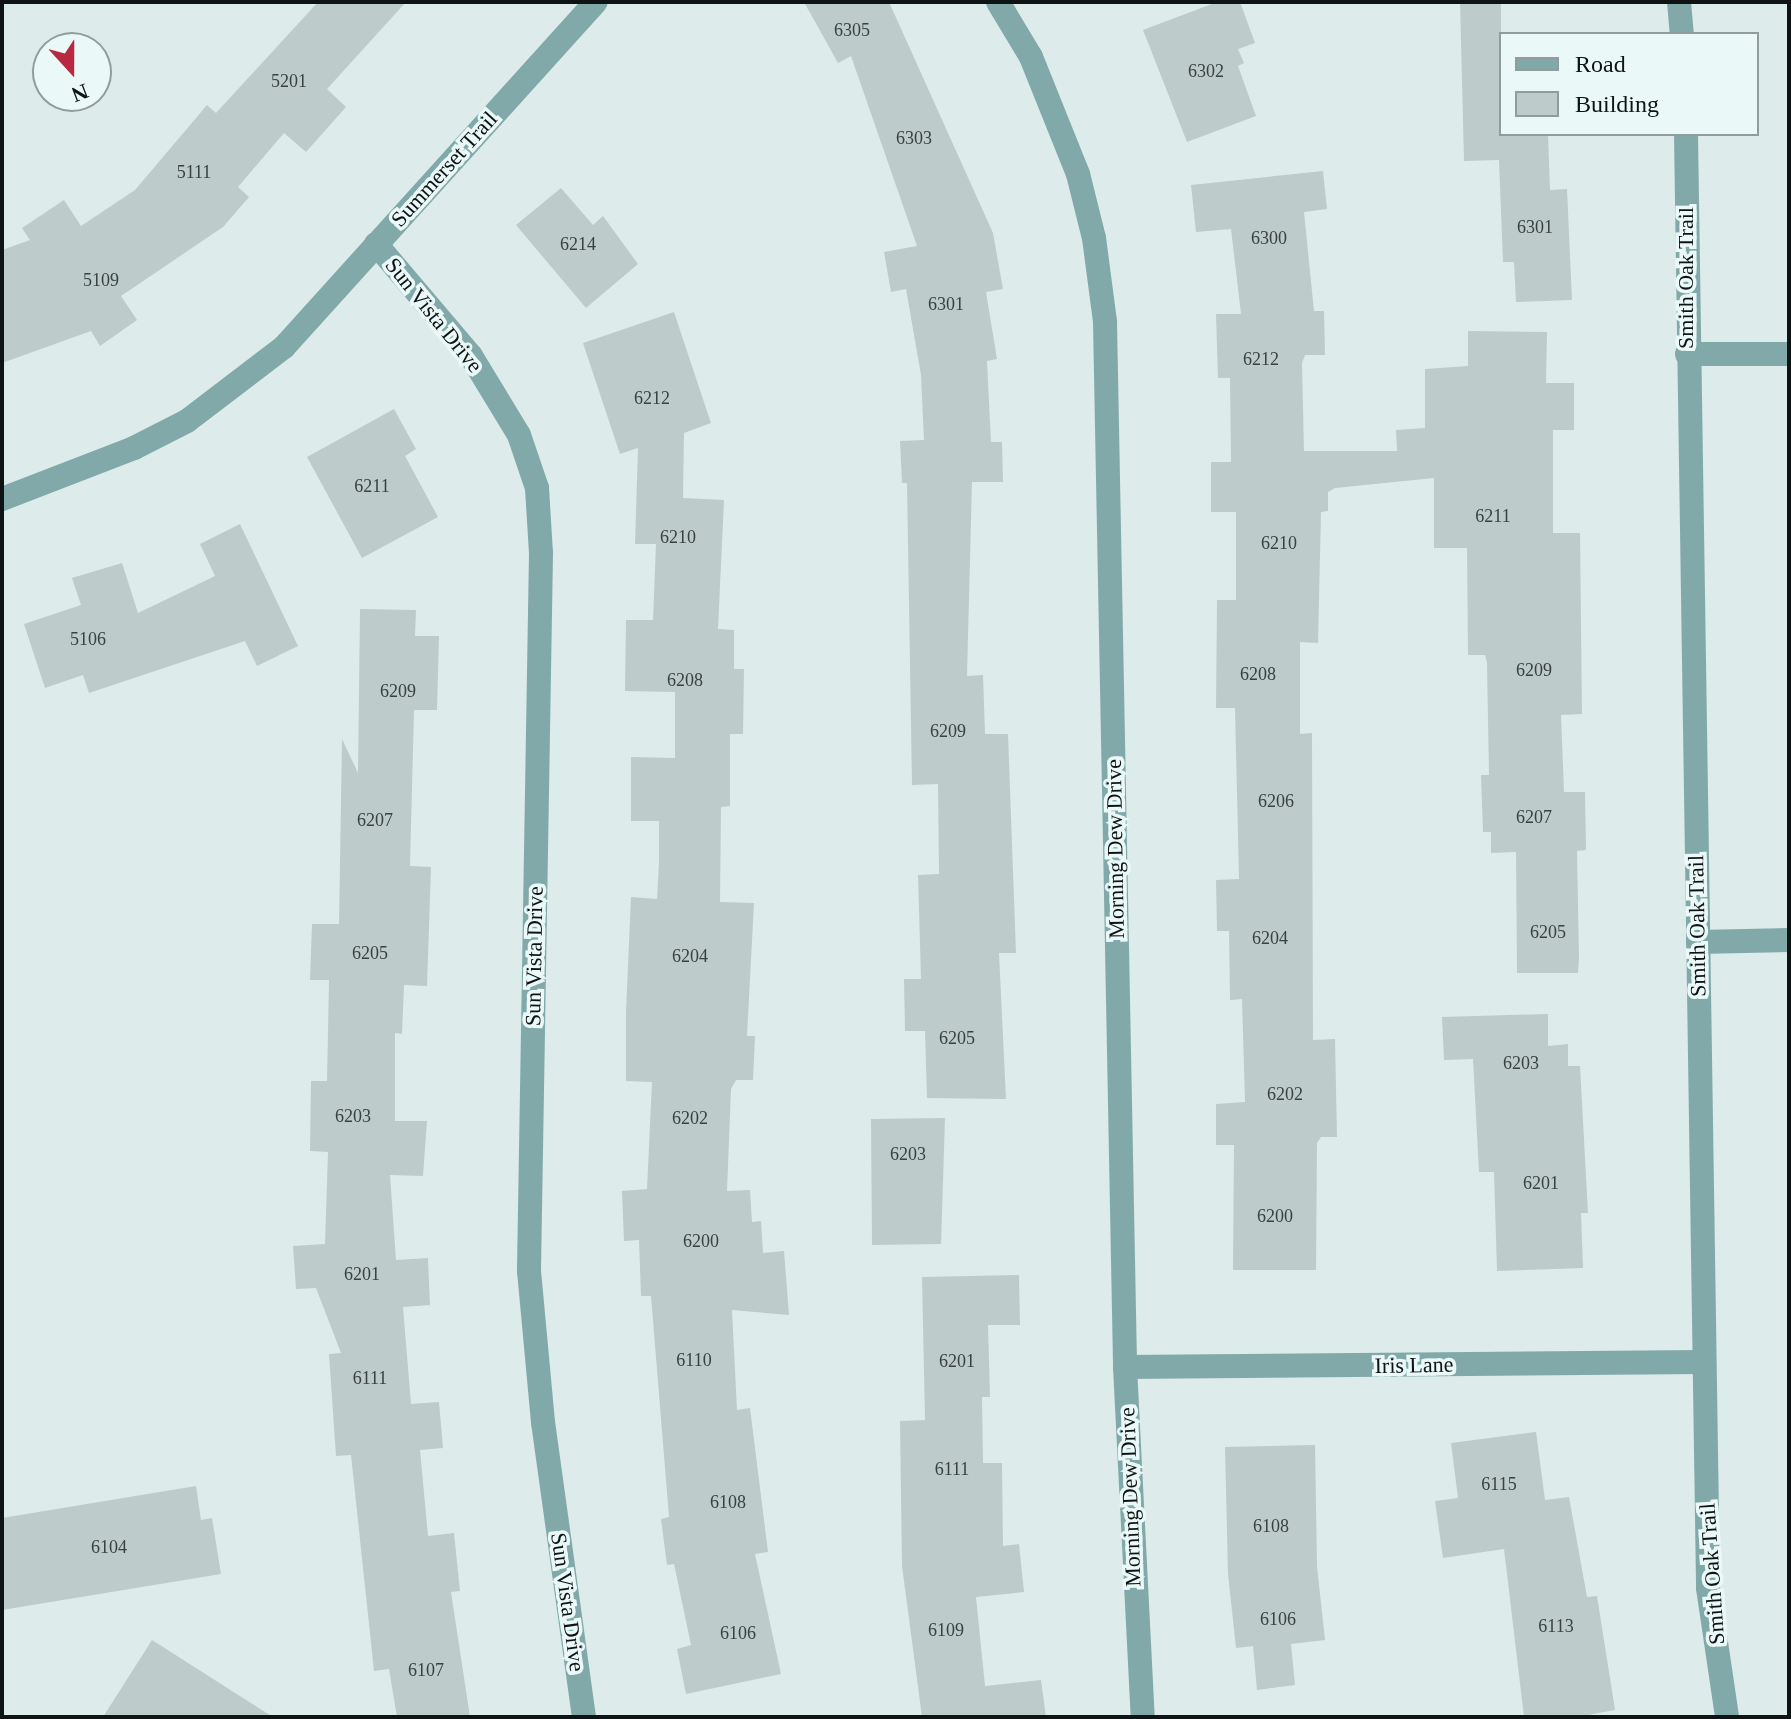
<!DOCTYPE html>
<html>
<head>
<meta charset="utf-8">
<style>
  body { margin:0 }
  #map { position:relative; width:1791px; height:1719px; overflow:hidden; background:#ddebeb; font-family:Georgia,serif }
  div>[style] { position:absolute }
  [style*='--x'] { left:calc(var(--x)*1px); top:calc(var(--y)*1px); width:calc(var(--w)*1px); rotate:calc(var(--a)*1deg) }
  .building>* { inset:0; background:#bdcbcb }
  .street>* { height:24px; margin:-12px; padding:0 12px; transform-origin:12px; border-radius:12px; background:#82a9a9 }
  span { translate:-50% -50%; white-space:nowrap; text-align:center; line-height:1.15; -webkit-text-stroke:7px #eaf8f8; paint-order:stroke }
  .number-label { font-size:18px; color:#3a4141 }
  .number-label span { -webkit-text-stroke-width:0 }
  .street-label { font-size:22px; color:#0e1313 }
  .frame { position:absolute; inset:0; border:4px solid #0e1313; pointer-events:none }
  .legend { position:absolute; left:1499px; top:32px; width:260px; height:104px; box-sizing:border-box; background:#eaf8f8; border:2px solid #929c9c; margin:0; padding:10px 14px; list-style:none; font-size:24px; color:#0e1313 }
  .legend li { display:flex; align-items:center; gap:16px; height:40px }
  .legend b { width:40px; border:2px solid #929c9c }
  .north { position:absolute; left:32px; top:32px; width:80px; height:80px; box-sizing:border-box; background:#eaf8f8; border:2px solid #929c9c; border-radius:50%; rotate:159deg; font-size:22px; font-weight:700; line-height:32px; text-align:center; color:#0e1313 }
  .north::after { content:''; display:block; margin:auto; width:28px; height:36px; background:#b92841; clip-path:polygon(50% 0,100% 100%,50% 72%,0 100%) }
</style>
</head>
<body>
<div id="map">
  <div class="building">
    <div style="clip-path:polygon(318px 2px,406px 2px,327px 89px,346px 107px,306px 152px,284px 133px,238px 187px,249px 197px,223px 227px,121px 296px,137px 320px,100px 346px,91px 331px,2px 363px,2px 250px,30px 240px,22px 228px,64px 200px,81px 226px,135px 190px,207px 105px,216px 113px)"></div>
    <div style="clip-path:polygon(804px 2px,889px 2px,993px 233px,1003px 289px,986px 292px,997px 359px,987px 361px,991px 442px,1002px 442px,1003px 482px,972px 482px,967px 676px,983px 675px,985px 734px,1008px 734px,1016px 953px,999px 953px,1006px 1099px,927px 1098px,925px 1031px,905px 1031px,904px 979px,921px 979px,918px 875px,939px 874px,938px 784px,912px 785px,907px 483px,902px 483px,900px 441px,924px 440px,921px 375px,906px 289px,891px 292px,884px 252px,917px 246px,851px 56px,838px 63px)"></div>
    <div style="clip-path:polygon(1217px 2px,1240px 2px,1255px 43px,1238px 49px,1244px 63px,1238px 66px,1256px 116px,1187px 142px,1143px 30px)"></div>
    <div style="clip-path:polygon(1460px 2px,1501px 2px,1501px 134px,1548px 134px,1550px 190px,1567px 189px,1572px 300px,1516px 302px,1514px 262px,1503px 262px,1499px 160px,1464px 161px)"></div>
    <div style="clip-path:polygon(1323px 171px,1327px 209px,1304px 212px,1314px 311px,1324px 311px,1325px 355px,1305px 355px,1302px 363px,1304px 451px,1397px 451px,1396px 430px,1425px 428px,1425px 369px,1468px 366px,1468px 331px,1547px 332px,1546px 383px,1574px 383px,1574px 430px,1553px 430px,1553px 533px,1580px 533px,1582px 714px,1561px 715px,1564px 792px,1585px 792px,1586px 850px,1577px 851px,1579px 958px,1578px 973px,1517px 973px,1516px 852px,1491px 853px,1491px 832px,1483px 832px,1481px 775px,1489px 775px,1487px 663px,1485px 655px,1468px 655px,1467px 548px,1434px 548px,1434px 478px,1335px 488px,1328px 492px,1328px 511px,1321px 512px,1318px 643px,1300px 642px,1300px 734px,1312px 733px,1313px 1040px,1335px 1039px,1337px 1137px,1321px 1137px,1317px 1143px,1316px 1270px,1233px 1270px,1234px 1145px,1216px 1145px,1216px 1104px,1245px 1102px,1242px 999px,1230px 1000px,1229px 931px,1217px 931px,1216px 880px,1239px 879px,1235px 708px,1216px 708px,1217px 600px,1236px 600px,1236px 512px,1211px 512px,1211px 462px,1231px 462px,1230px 378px,1218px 378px,1216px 314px,1241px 314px,1231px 229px,1196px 232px,1191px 185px)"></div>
    <div style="clip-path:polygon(561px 188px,593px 225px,603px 216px,638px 264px,586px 308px,516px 225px)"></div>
    <div style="clip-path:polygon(674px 312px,711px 423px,684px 433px,683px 498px,724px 500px,718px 629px,734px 630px,734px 669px,744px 669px,743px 734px,730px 734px,730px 806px,721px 807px,720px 902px,754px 903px,747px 1036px,755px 1036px,753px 1080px,736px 1080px,731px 1089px,727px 1191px,750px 1190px,752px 1222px,761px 1221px,763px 1253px,784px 1251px,789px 1315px,732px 1310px,737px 1410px,750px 1408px,768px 1552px,755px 1554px,781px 1674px,686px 1694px,677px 1649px,691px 1645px,674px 1564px,667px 1565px,661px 1519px,669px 1517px,651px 1296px,641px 1296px,639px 1240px,624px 1241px,622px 1191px,647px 1189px,652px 1082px,626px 1081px,626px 1012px,631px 897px,657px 899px,659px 863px,659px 821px,631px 821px,631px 757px,675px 758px,675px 692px,625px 691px,626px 620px,653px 620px,656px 544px,635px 544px,638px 448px,620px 454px,583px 343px)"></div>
    <div style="clip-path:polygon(394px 409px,416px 449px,405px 456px,438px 517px,362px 558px,307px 457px)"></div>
    <div style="clip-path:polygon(240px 524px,298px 646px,257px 666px,245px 641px,89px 693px,83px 675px,45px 688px,24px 624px,81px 605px,72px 578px,122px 563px,138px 613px,215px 576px,200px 544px)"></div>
    <div style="clip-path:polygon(360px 609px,416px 610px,415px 636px,439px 636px,437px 710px,414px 710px,410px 866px,431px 867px,427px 986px,404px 985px,402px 1034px,395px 1033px,395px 1121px,427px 1121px,423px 1176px,390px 1175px,396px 1260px,428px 1258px,430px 1305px,403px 1307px,411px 1404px,439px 1402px,443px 1448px,420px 1450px,428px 1536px,454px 1533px,460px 1591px,451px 1592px,470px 1717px,397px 1717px,389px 1669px,374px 1671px,351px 1455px,336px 1456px,329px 1354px,341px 1353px,316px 1288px,296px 1289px,293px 1246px,325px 1244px,328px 1152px,310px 1151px,311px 1081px,327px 1081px,329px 980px,310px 980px,312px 924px,339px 924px,342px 739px,358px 773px)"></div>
    <div style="clip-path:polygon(1548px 1014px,1548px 1046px,1568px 1044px,1568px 1066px,1580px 1066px,1588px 1213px,1581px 1213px,1583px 1268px,1497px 1271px,1494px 1172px,1479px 1172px,1473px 1059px,1444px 1060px,1442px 1017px)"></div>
    <div style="clip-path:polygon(945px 1118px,941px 1244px,872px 1245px,871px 1119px)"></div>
    <div style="clip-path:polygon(1019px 1275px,1020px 1325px,988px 1325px,990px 1397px,982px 1397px,983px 1463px,1002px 1463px,1003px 1546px,1019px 1544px,1024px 1592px,976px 1597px,985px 1686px,1041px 1680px,1046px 1717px,922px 1717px,902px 1566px,900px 1421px,925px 1420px,922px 1277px)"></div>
    <div style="clip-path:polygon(1536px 1432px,1545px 1500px,1569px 1497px,1587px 1597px,1597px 1596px,1615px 1710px,1577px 1717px,1524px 1717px,1504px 1549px,1443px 1558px,1435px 1501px,1458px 1498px,1451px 1443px)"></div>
    <div style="clip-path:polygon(1315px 1445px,1317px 1566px,1325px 1640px,1291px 1644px,1295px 1685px,1257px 1690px,1253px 1646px,1236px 1648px,1228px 1574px,1225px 1447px)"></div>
    <div style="clip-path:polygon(196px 1486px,201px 1520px,212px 1518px,221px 1574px,2px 1610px,2px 1518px)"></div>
    <div style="clip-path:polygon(152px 1640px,273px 1717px,103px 1717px)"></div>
  </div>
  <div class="street">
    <div style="--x:998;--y:2;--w:64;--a:59"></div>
    <div style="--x:1031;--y:57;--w:126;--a:68.1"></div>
    <div style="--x:1078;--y:174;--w:66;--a:76"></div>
    <div style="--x:1094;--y:238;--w:85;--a:82.5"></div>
    <div style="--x:1105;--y:322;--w:1045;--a:88.9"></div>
    <div style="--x:1125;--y:1367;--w:350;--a:87.1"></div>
    <div style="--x:1679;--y:2;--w:32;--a:85"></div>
    <div style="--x:1686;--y:134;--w:1454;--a:89.13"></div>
    <div style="--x:1708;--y:1588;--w:130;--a:81.6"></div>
    <div style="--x:376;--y:244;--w:147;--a:49.7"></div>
    <div style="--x:471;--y:356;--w:92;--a:58.7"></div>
    <div style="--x:519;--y:435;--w:56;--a:71.2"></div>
    <div style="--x:537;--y:488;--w:65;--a:86.5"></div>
    <div style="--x:541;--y:553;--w:718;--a:90.96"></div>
    <div style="--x:529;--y:1271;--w:152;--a:84.7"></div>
    <div style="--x:543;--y:1422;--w:298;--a:82.1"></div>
    <div style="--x:1687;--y:354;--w:102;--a:0"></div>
    <div style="--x:2;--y:499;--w:142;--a:-21.1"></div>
    <div style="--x:134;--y:448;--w:59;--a:-27"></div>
    <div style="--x:187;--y:421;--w:122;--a:-37.3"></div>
    <div style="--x:284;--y:347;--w:465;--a:-47.9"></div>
    <div style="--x:1698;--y:942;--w:91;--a:-1.3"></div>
    <div style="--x:1125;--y:1367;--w:578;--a:-0.5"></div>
  </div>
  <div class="number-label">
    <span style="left:852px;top:30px">6305</span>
    <span style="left:1206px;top:71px">6302</span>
    <span style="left:289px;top:81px">5201</span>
    <span style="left:914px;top:138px">6303</span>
    <span style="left:194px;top:172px">5111</span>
    <span style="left:1535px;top:227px">6301</span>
    <span style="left:1269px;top:238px">6300</span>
    <span style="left:578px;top:244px">6214</span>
    <span style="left:101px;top:280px">5109</span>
    <span style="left:946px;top:304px">6301</span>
    <span style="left:1261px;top:359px">6212</span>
    <span style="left:652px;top:398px">6212</span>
    <span style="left:372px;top:486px">6211</span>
    <span style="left:1493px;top:516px">6211</span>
    <span style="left:678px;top:537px">6210</span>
    <span style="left:1279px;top:543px">6210</span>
    <span style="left:88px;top:639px">5106</span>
    <span style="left:1534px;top:670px">6209</span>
    <span style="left:1258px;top:674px">6208</span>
    <span style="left:685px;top:680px">6208</span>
    <span style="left:398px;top:691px">6209</span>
    <span style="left:948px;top:731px">6209</span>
    <span style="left:1276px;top:801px">6206</span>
    <span style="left:1534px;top:817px">6207</span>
    <span style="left:375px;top:820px">6207</span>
    <span style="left:1548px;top:932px">6205</span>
    <span style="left:1270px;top:938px">6204</span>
    <span style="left:370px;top:953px">6205</span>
    <span style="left:690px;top:956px">6204</span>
    <span style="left:957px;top:1038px">6205</span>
    <span style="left:1521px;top:1063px">6203</span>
    <span style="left:1285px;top:1094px">6202</span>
    <span style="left:353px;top:1116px">6203</span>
    <span style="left:690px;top:1118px">6202</span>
    <span style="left:908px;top:1154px">6203</span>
    <span style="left:1541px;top:1183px">6201</span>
    <span style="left:1275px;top:1216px">6200</span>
    <span style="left:701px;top:1241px">6200</span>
    <span style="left:362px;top:1274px">6201</span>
    <span style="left:694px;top:1360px">6110</span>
    <span style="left:957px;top:1361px">6201</span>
    <span style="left:370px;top:1378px">6111</span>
    <span style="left:952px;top:1469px">6111</span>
    <span style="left:1499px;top:1484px">6115</span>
    <span style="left:728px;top:1502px">6108</span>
    <span style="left:1271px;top:1526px">6108</span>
    <span style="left:109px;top:1547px">6104</span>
    <span style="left:1278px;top:1619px">6106</span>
    <span style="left:1556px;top:1626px">6113</span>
    <span style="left:946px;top:1630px">6109</span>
    <span style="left:738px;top:1633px">6106</span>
    <span style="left:426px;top:1670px">6107</span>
  </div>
  <div class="street-label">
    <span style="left:444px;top:169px;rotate:-48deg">Summerset Trail</span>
    <span style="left:1686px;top:278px;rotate:-90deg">Smith Oak Trail</span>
    <span style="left:434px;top:315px;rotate:51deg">Sun Vista Drive</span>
    <span style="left:1115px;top:849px;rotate:-91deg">Morning Dew Drive</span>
    <span style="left:1697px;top:926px;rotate:-91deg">Smith Oak Trail</span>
    <span style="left:534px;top:956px;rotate:-89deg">Sun Vista Drive</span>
    <span style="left:1414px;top:1365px;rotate:-1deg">Iris Lane</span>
    <span style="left:1130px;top:1497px;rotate:-92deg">Morning Dew Drive</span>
    <span style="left:1712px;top:1574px;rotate:-94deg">Smith Oak Trail</span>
    <span style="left:568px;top:1602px;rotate:82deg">Sun Vista Drive</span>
  </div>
  <div class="frame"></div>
  <ul class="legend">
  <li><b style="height:10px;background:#82a9a9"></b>Road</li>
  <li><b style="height:22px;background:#bdcbcb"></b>Building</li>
  </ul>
  <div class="north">N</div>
</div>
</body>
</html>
